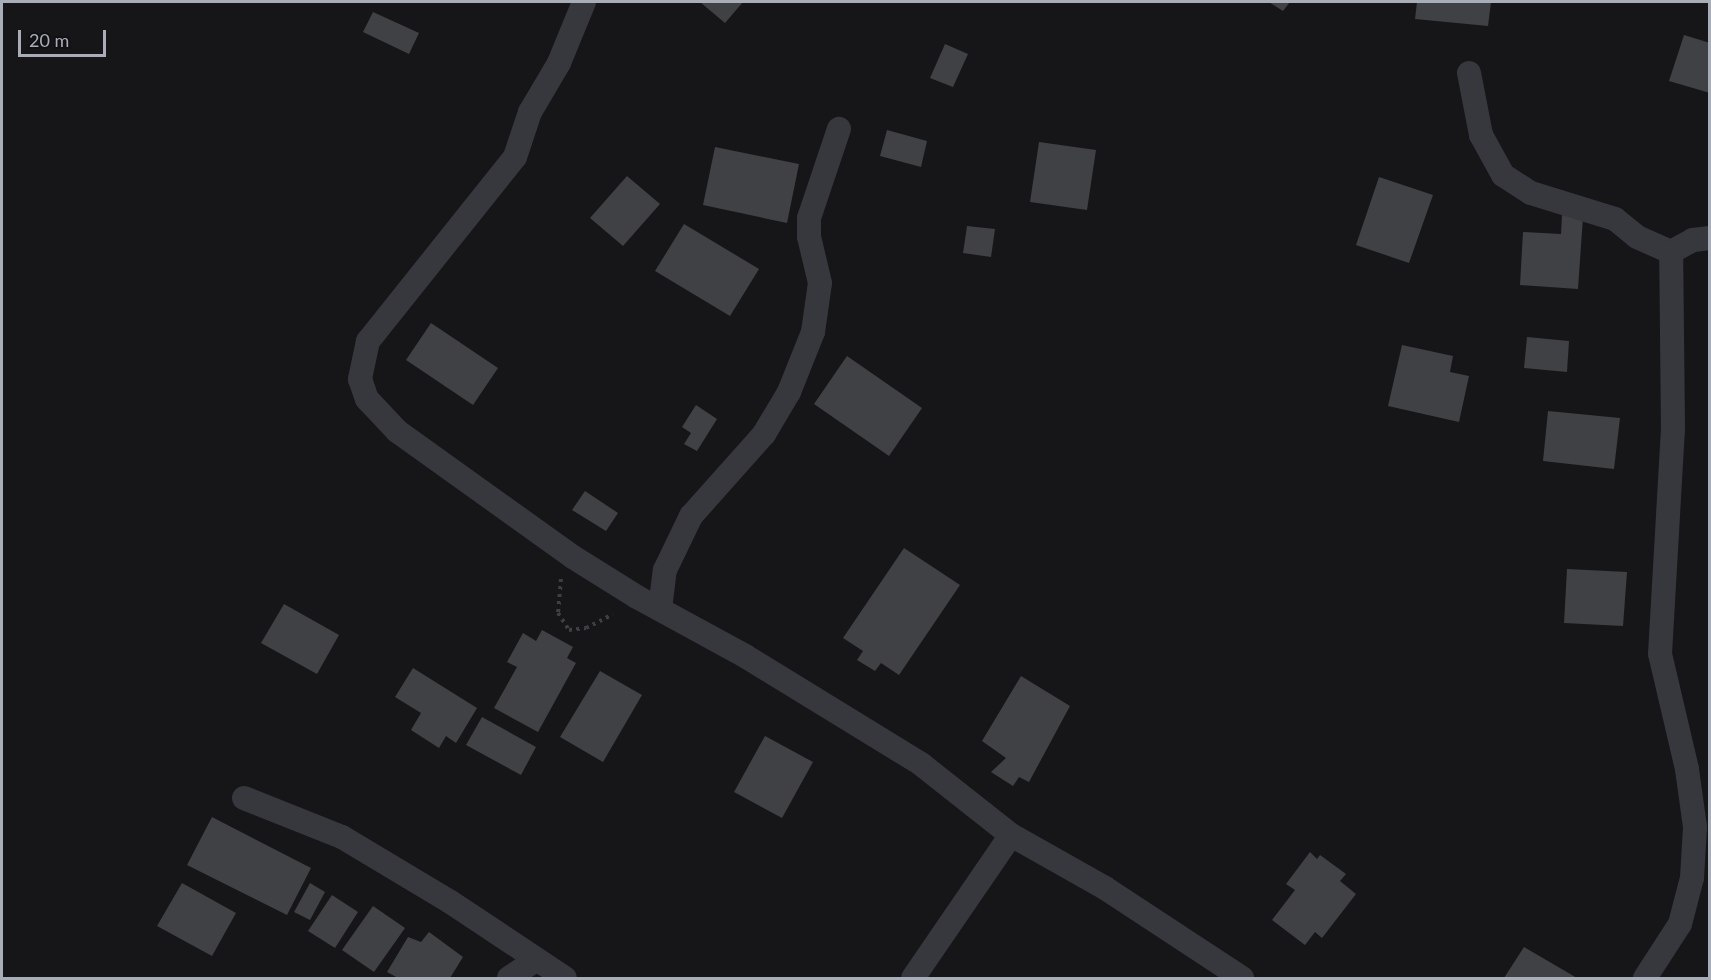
<!DOCTYPE html>
<html>
<head>
<meta charset="utf-8">
<style>
  body { margin:0 }
  #map { position:relative; width:1711px; height:980px; overflow:hidden; background:#161618; font-family:Lato,sans-serif }
  div>[style] { position:absolute }
  [style*='--x'] { left:calc(var(--x)*1px); top:calc(var(--y)*1px); width:calc(var(--w)*1px); rotate:calc(var(--a)*1deg) }
  .building>* { inset:0; background:#404145 }
  .path>* { height:4px; margin-top:-2px; transform-origin:0; background:repeating-linear-gradient(90deg,#3d3f44 0 3px,transparent 0 7.5px) }
  .minor>* { height:24px; margin:-12px; padding:0 12px; transform-origin:12px; border-radius:12px; background:#37383d }
  span { translate:-50% -50%; white-space:nowrap; text-align:center; line-height:1.15; -webkit-text-stroke:6px #111113; paint-order:stroke }
  .frame { position:absolute; inset:0; border:3px solid #a8adb8; pointer-events:none }
  .scale { position:absolute; left:18px; top:30px; width:88px; height:27px; box-sizing:border-box; border:3px solid #a8adb8; border-top:0; padding-left:8px; font-size:18px; line-height:21px; white-space:nowrap; color:#a8adb8; -webkit-text-stroke:4px #111113; paint-order:stroke }
</style>
</head>
<body>
<div id="map">
  <div class="building">
    <div style="clip-path:polygon(700px 2px,743px 2px,725px 23px)"></div>
    <div style="clip-path:polygon(1269px 2px,1290px 2px,1283px 11px)"></div>
    <div style="clip-path:polygon(1417px 2px,1491px 2px,1488px 26px,1415px 19px)"></div>
    <div style="clip-path:polygon(373px 12px,419px 33px,409px 54px,363px 32px)"></div>
    <div style="clip-path:polygon(1684px 35px,1710px 43px,1710px 93px,1669px 81px)"></div>
    <div style="clip-path:polygon(945px 44px,968px 54px,953px 87px,930px 78px)"></div>
    <div style="clip-path:polygon(887px 130px,927px 141px,921px 167px,880px 156px)"></div>
    <div style="clip-path:polygon(1039px 142px,1096px 150px,1087px 210px,1030px 202px)"></div>
    <div style="clip-path:polygon(715px 147px,799px 164px,787px 223px,703px 205px)"></div>
    <div style="clip-path:polygon(627px 176px,660px 204px,623px 246px,590px 218px)"></div>
    <div style="clip-path:polygon(1379px 177px,1433px 195px,1409px 263px,1356px 245px)"></div>
    <div style="clip-path:polygon(1562px 215px,1583px 217px,1578px 289px,1520px 285px,1523px 232px,1561px 234px)"></div>
    <div style="clip-path:polygon(684px 224px,759px 269px,730px 316px,655px 271px)"></div>
    <div style="clip-path:polygon(967px 226px,995px 229px,991px 257px,963px 253px)"></div>
    <div style="clip-path:polygon(431px 323px,498px 368px,473px 405px,406px 360px)"></div>
    <div style="clip-path:polygon(1527px 337px,1569px 341px,1567px 372px,1524px 368px)"></div>
    <div style="clip-path:polygon(1402px 345px,1453px 356px,1450px 372px,1469px 376px,1459px 422px,1388px 406px)"></div>
    <div style="clip-path:polygon(847px 356px,922px 408px,889px 456px,814px 404px)"></div>
    <div style="clip-path:polygon(696px 405px,717px 419px,697px 451px,684px 444px,691px 433px,682px 427px)"></div>
    <div style="clip-path:polygon(1548px 411px,1620px 418px,1614px 469px,1543px 461px)"></div>
    <div style="clip-path:polygon(585px 491px,618px 513px,606px 531px,572px 510px)"></div>
    <div style="clip-path:polygon(904px 548px,960px 585px,899px 675px,881px 663px,875px 671px,857px 660px,863px 651px,843px 638px)"></div>
    <div style="clip-path:polygon(1567px 569px,1627px 572px,1623px 626px,1564px 623px)"></div>
    <div style="clip-path:polygon(284px 604px,339px 635px,317px 674px,261px 643px)"></div>
    <div style="clip-path:polygon(542px 630px,573px 647px,567px 658px,576px 663px,538px 732px,494px 708px,517px 667px,507px 662px,523px 633px,536px 641px)"></div>
    <div style="clip-path:polygon(413px 668px,477px 708px,456px 743px,446px 736px,439px 748px,411px 730px,421px 713px,395px 697px)"></div>
    <div style="clip-path:polygon(600px 671px,642px 695px,603px 762px,560px 737px)"></div>
    <div style="clip-path:polygon(1021px 676px,1070px 706px,1029px 782px,1019px 777px,1013px 786px,991px 772px,1006px 758px,982px 741px)"></div>
    <div style="clip-path:polygon(482px 717px,536px 747px,521px 775px,466px 745px)"></div>
    <div style="clip-path:polygon(765px 736px,813px 762px,782px 818px,734px 792px)"></div>
    <div style="clip-path:polygon(212px 817px,311px 868px,287px 915px,187px 865px)"></div>
    <div style="clip-path:polygon(1310px 852px,1317px 859px,1320px 855px,1346px 874px,1340px 881px,1356px 894px,1322px 938px,1315px 932px,1305px 945px,1272px 920px,1295px 890px,1286px 884px)"></div>
    <div style="clip-path:polygon(182px 883px,236px 913px,212px 956px,157px 926px)"></div>
    <div style="clip-path:polygon(310px 883px,325px 892px,310px 920px,294px 912px)"></div>
    <div style="clip-path:polygon(332px 895px,358px 912px,335px 948px,308px 931px)"></div>
    <div style="clip-path:polygon(373px 906px,405px 928px,374px 972px,342px 950px)"></div>
    <div style="clip-path:polygon(429px 932px,463px 957px,450px 978px,398px 978px,387px 972px,408px 937px,421px 942px)"></div>
    <div style="clip-path:polygon(1524px 947px,1577px 978px,1504px 978px)"></div>
  </div>
  <div class="path">
    <div style="--x:561;--y:579;--w:34;--a:95"></div>
    <div style="--x:558;--y:613;--w:20;--a:57"></div>
    <div style="--x:569;--y:630;--w:17;--a:-7"></div>
    <div style="--x:586;--y:628;--w:30;--a:-27"></div>
  </div>
  <div class="minor">
    <div style="--x:584;--y:2;--w:66;--a:112.3"></div>
    <div style="--x:559;--y:63;--w:57;--a:120.6"></div>
    <div style="--x:530;--y:112;--w:47;--a:108.4"></div>
    <div style="--x:515;--y:157;--w:236;--a:128.6"></div>
    <div style="--x:368;--y:341;--w:39;--a:102"></div>
    <div style="--x:360;--y:379;--w:21;--a:71"></div>
    <div style="--x:367;--y:399;--w:44;--a:46.8"></div>
    <div style="--x:397;--y:431;--w:216;--a:35.6"></div>
    <div style="--x:573;--y:557;--w:75;--a:32"></div>
    <div style="--x:637;--y:597;--w:123;--a:28.6"></div>
    <div style="--x:745;--y:656;--w:206;--a:31.5"></div>
    <div style="--x:921;--y:764;--w:115;--a:38.3"></div>
    <div style="--x:1011;--y:835;--w:108;--a:29.4"></div>
    <div style="--x:1105;--y:888;--w:164;--a:33.3"></div>
    <div style="--x:1469;--y:73;--w:63;--a:79"></div>
    <div style="--x:1481;--y:135;--w:46;--a:61.2"></div>
    <div style="--x:1503;--y:175;--w:33;--a:33"></div>
    <div style="--x:1531;--y:193;--w:88;--a:17.2"></div>
    <div style="--x:1615;--y:219;--w:28;--a:39"></div>
    <div style="--x:1637;--y:237;--w:37;--a:24"></div>
    <div style="--x:1671;--y:252;--w:25;--a:-29"></div>
    <div style="--x:1693;--y:240;--w:17;--a:-7"></div>
    <div style="--x:660;--y:609;--w:39;--a:-83"></div>
    <div style="--x:665;--y:570;--w:60;--a:-64.3"></div>
    <div style="--x:691;--y:516;--w:110;--a:-48.3"></div>
    <div style="--x:764;--y:434;--w:49;--a:-59.2"></div>
    <div style="--x:789;--y:392;--w:65;--a:-68.2"></div>
    <div style="--x:813;--y:332;--w:49;--a:-81.9"></div>
    <div style="--x:820;--y:283;--w:47;--a:-103.4"></div>
    <div style="--x:809;--y:237;--w:19;--a:-90"></div>
    <div style="--x:809;--y:218;--w:94;--a:-71.4"></div>
    <div style="--x:244;--y:798;--w:105;--a:21.7"></div>
    <div style="--x:342;--y:837;--w:125;--a:30.9"></div>
    <div style="--x:449;--y:901;--w:139;--a:33.6"></div>
    <div style="--x:509;--y:978;--w:32;--a:-34"></div>
    <div style="--x:913;--y:978;--w:173;--a:-55.6"></div>
    <div style="--x:1645;--y:978;--w:64;--a:-57.1"></div>
    <div style="--x:1680;--y:924;--w:48;--a:-75.4"></div>
    <div style="--x:1692;--y:878;--w:51;--a:-86.6"></div>
    <div style="--x:1695;--y:827;--w:59;--a:-97.9"></div>
    <div style="--x:1687;--y:769;--w:118;--a:-103.2"></div>
    <div style="--x:1660;--y:654;--w:225;--a:-86.7"></div>
    <div style="--x:1673;--y:429;--w:177;--a:-90.6"></div>
  </div>
  <div class="frame"></div>
  <div class="scale">20 m</div>
</div>
</body>
</html>
